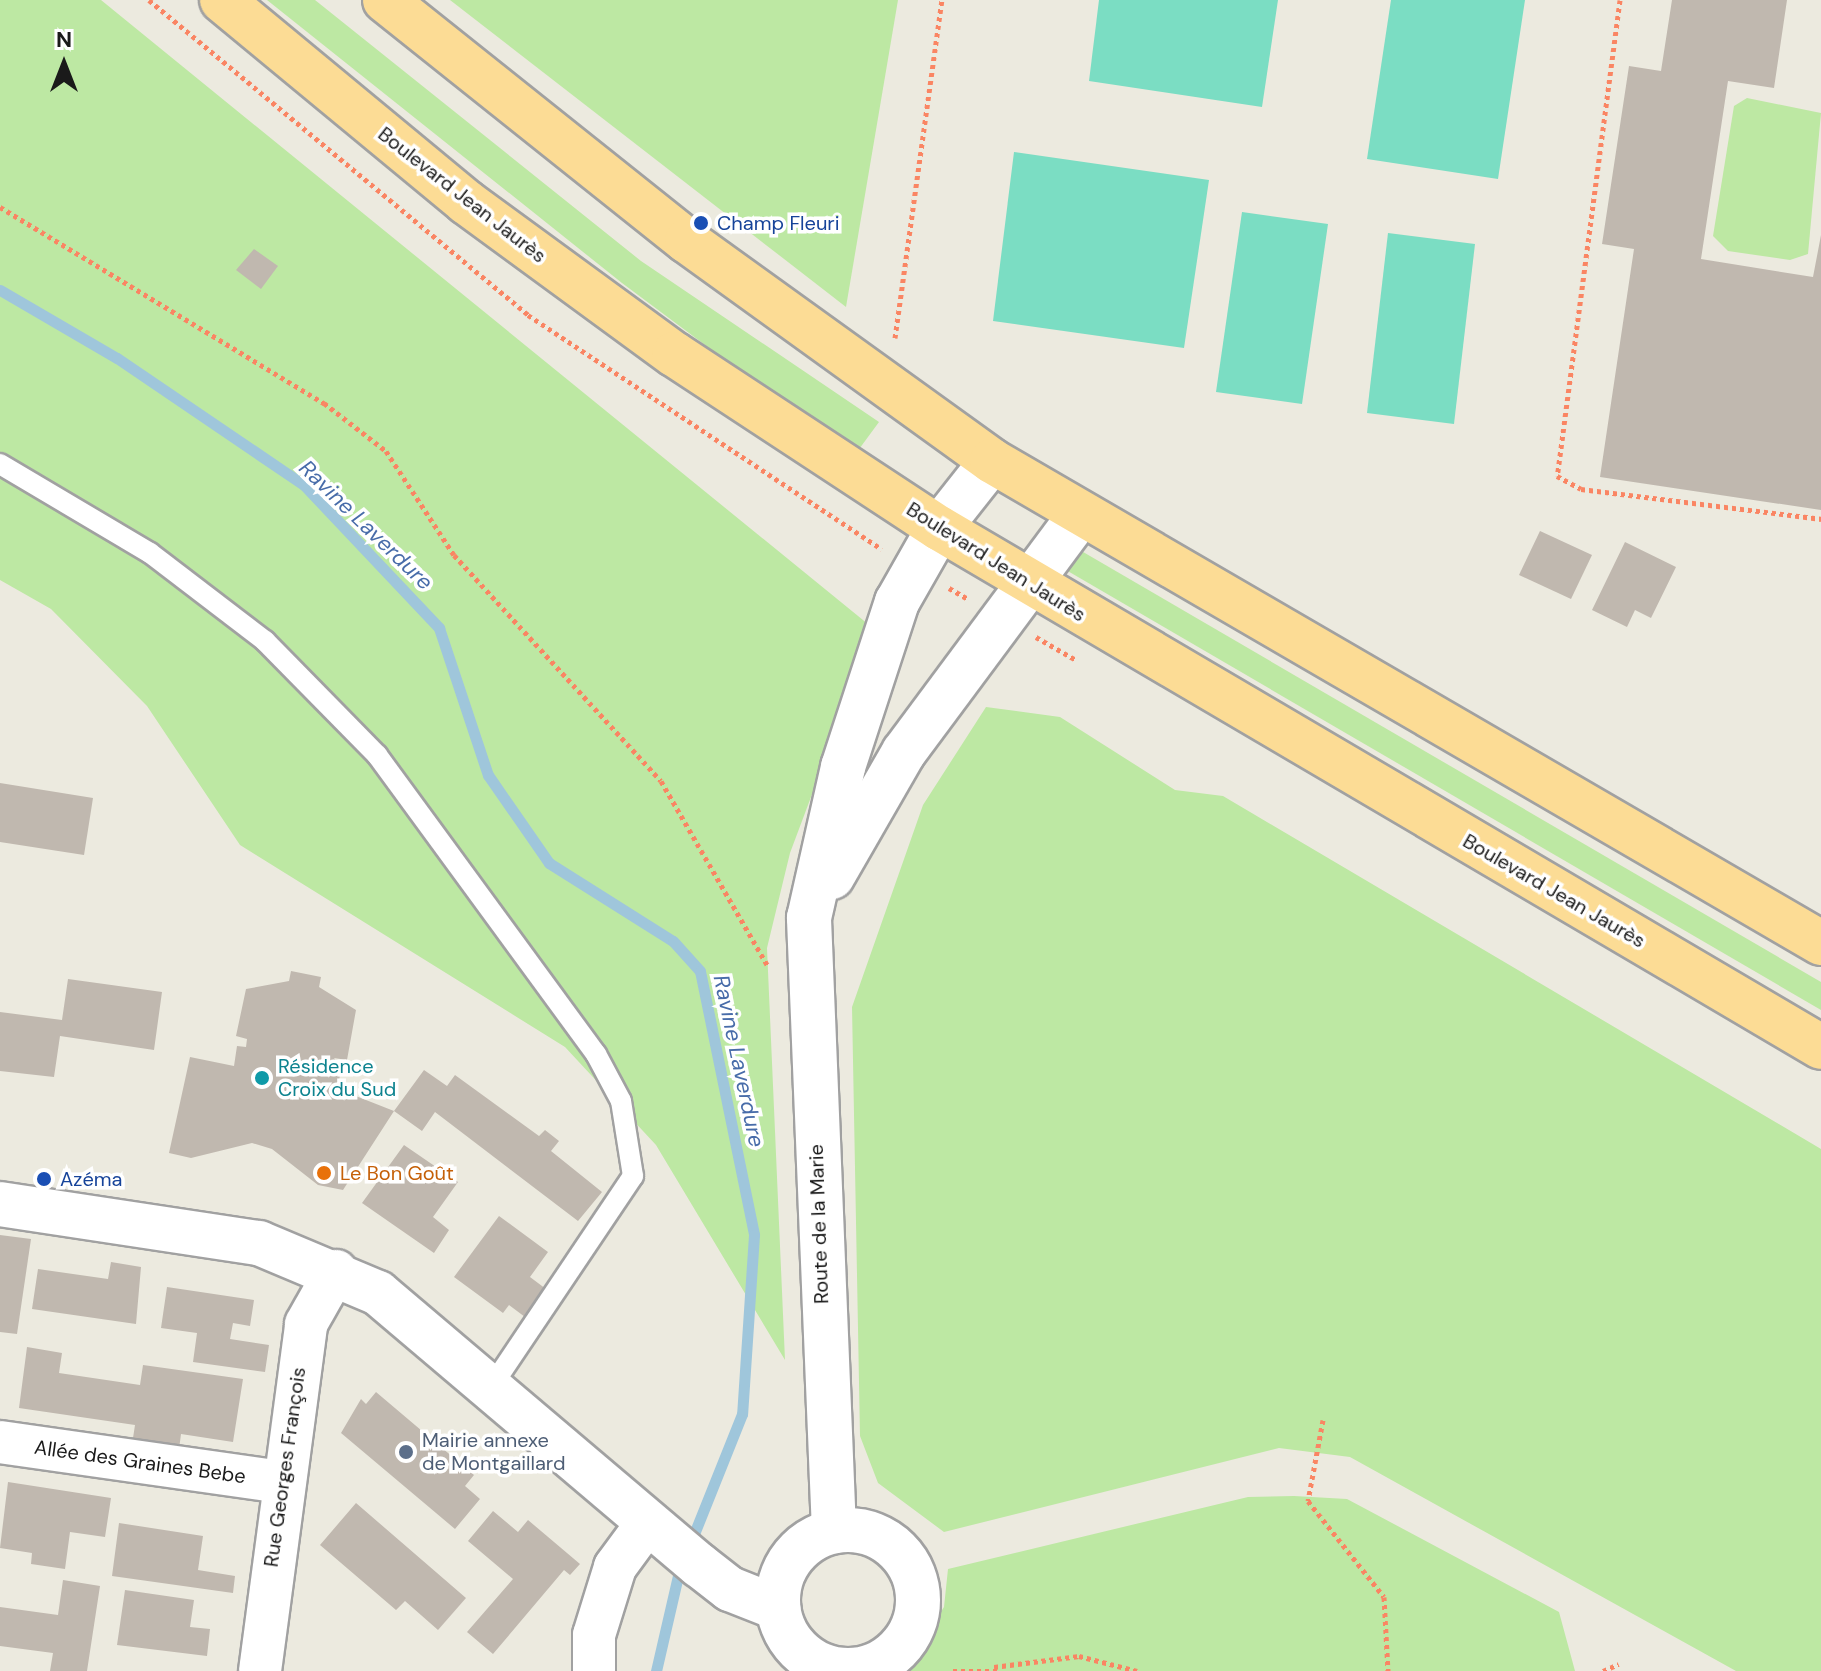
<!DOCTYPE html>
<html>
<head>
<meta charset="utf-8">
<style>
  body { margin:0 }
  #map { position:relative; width:1821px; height:1671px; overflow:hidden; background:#eceadf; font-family:"DM Sans",sans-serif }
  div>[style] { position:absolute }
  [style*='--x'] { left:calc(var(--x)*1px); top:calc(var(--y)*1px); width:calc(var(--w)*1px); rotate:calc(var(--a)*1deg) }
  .grass>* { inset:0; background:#bde8a3 }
  .pitch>* { inset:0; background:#7bddc3 }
  .stream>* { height:11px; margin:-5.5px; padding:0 5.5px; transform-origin:5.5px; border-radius:5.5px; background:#9fc6db }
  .building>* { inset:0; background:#c0b8af }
  .path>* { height:5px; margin-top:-2.5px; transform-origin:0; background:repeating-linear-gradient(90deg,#fa8563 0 4px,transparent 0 8px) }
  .roads { filter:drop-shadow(2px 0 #a1a1a1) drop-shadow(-2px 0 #a1a1a1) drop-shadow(0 2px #a1a1a1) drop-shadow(0 -2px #a1a1a1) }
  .service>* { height:20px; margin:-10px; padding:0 10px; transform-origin:10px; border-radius:10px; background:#fff }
  .minor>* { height:42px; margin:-21px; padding:0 21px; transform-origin:21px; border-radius:21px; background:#fff }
  .tertiary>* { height:44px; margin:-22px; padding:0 22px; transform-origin:22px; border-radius:22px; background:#fff }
  .tertiary>.ring { margin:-22px; padding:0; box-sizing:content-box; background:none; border:44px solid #fff; border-radius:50% }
  .primary>* { height:44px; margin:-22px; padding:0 22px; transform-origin:22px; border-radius:22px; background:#fcdc95 }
  .dots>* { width:22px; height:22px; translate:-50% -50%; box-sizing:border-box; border:4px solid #fff; border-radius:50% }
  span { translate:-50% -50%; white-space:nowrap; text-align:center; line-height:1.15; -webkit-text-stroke:7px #fff; paint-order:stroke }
  .street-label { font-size:20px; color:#1a1a1a }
  .transit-label { font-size:20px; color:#164399 }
  .left { translate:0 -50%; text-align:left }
  .culture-label { font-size:20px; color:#0d838f }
  .food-label { font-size:20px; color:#c56008 }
  .service-label { font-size:20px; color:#4e5e75 }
  .water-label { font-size:22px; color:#486ca9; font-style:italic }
  .north { position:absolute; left:24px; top:24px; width:80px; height:80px; -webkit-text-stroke:6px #fff; paint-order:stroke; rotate:0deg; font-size:22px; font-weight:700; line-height:32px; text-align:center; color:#1a1a1a }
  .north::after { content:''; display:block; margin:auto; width:28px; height:36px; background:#1a1a1a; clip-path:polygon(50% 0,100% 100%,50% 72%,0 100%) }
</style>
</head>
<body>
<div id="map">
  <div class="grass">
    <div style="clip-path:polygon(0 0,101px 0,874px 629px,790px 853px,767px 948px,785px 1360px,656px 1145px,565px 1047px,240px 845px,147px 706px,51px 609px,0 580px)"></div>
    <div style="clip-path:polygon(267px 0,315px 0,641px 261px,879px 422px,854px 456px,622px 283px)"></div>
    <div style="clip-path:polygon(450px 0,898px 0,846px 307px)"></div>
    <div style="clip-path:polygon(1747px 98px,1821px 113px,1808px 254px,1790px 260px,1728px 251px,1713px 236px,1734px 106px)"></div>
    <div style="clip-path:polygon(1078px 549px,1821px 982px,1821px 1010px,1066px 570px)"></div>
    <div style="clip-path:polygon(986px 707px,1060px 717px,1175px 790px,1223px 796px,1821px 1149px,1821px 1671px,1736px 1671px,1350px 1457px,1279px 1448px,944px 1532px,878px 1483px,860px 1436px,852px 1007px,923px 805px)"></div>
    <div style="clip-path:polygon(1294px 1496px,1347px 1499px,1559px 1612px,1575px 1671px,902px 1671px,944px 1607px,948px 1569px,1248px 1497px)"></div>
  </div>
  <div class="pitch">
    <div style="clip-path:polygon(1099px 0,1278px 0,1262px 107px,1089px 81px)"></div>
    <div style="clip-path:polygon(1391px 0,1525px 0,1498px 179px,1367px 159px)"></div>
    <div style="clip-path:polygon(1014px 152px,1209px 180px,1184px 348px,993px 321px)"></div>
    <div style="clip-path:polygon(1242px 212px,1328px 224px,1302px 404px,1216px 392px)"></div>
    <div style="clip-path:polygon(1388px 233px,1475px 244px,1454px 424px,1367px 413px)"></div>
  </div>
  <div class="stream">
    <div style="--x:0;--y:290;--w:135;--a:30.2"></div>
    <div style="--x:117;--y:358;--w:226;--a:34.2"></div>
    <div style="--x:304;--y:485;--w:197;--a:46.6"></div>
    <div style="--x:439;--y:628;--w:155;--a:71.6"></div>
    <div style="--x:488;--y:775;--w:107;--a:55.3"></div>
    <div style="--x:549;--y:863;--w:146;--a:32.2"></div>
    <div style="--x:673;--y:941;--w:40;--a:48"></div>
    <div style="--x:700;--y:971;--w:269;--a:78.4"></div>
    <div style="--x:754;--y:1235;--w:179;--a:93.8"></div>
    <div style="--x:742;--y:1414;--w:140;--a:111.8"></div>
    <div style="--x:656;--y:1671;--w:111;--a:-77"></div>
  </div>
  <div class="building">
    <div style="clip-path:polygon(1672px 0,1787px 0,1774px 88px,1728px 81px,1701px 259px,1813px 277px,1821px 235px,1821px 510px,1600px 477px,1634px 249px,1602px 244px,1629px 66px,1661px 71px)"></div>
    <div style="clip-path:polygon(254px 249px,278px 266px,261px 289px,236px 270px)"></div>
    <div style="clip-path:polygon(1540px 531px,1592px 555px,1571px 599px,1519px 575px)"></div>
    <div style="clip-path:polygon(1625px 542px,1676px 567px,1651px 618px,1635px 610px,1627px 627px,1592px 610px)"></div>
    <div style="clip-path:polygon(0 783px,93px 798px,84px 855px,0 842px)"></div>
    <div style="clip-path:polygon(291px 971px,321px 977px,319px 987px,356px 1010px,347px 1060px,334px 1058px,341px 1067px,338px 1089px,394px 1111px,424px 1070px,447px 1086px,455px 1075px,539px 1136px,545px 1130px,559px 1141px,551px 1151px,602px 1192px,578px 1221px,435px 1112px,422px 1131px,394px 1111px,343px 1190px,318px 1185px,272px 1149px,252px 1143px,191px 1158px,169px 1153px,190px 1057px,234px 1066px,237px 1046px,246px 1047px,247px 1039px,236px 1036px,246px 989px,289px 981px)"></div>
    <div style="clip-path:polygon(68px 979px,162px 992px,154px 1050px,60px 1036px,54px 1077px,0 1071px,0 1012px,62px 1020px)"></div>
    <div style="clip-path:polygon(404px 1145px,458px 1182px,433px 1217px,449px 1230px,434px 1253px,362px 1203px)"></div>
    <div style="clip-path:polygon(499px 1216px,548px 1252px,530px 1277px,546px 1289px,525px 1317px,509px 1305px,503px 1313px,454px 1277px)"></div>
    <div style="clip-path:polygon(0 1235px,31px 1239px,17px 1334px,0 1332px)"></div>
    <div style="clip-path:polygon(111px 1262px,141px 1267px,136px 1324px,32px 1309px,38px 1269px,108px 1279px)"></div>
    <div style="clip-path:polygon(167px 1287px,254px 1300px,250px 1326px,233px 1323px,230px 1339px,269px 1345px,265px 1372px,193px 1362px,197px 1333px,161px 1328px)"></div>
    <div style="clip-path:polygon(27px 1347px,62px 1353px,59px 1373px,140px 1385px,143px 1365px,243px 1379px,233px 1442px,181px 1434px,178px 1457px,131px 1451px,135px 1425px,19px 1408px)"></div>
    <div style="clip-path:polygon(376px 1392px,474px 1475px,465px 1486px,480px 1499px,455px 1529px,341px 1433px,361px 1399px,366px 1404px)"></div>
    <div style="clip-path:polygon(8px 1482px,111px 1498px,105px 1537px,70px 1532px,65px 1569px,31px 1564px,32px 1553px,0 1548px)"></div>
    <div style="clip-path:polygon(356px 1503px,466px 1598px,438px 1630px,405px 1601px,396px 1610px,320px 1545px)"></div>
    <div style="clip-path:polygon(493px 1511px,518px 1532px,528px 1520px,580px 1564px,570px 1575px,564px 1570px,493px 1654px,467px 1632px,513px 1579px,468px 1541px)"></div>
    <div style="clip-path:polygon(119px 1523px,203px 1536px,198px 1570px,235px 1576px,233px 1593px,112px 1576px)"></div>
    <div style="clip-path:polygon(63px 1580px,100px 1586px,87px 1671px,50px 1671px,53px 1653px,0 1646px,0 1607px,58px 1615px)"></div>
    <div style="clip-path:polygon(125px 1590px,194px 1600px,190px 1627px,210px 1629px,207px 1656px,117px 1645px)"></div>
  </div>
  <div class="path">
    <div style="--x:149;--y:0;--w:493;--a:39.7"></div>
    <div style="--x:528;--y:315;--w:424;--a:33.5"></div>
    <div style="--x:1620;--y:0;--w:480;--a:97.5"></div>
    <div style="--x:1557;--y:476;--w:27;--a:28"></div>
    <div style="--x:1581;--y:489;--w:242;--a:7.1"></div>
    <div style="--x:0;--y:207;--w:379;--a:31.2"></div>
    <div style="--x:324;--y:403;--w:78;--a:37.7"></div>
    <div style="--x:386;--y:451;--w:124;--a:56.8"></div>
    <div style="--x:454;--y:555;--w:306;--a:47.5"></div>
    <div style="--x:661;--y:781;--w:214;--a:60"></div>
    <div style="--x:895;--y:338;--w:341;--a:-82.1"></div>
    <div style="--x:949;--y:588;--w:22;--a:30"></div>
    <div style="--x:1036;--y:637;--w:46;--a:29.9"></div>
    <div style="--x:1323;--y:1420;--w:82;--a:100.5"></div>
    <div style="--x:1308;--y:1501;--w:122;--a:51.6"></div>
    <div style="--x:1384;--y:1597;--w:74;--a:86.9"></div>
    <div style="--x:994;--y:1667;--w:86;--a:-7.4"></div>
    <div style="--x:1079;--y:1656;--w:60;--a:14.5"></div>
    <div style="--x:953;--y:1671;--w:47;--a:0"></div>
    <div style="--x:1603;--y:1671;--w:17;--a:-24"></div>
  </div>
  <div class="roads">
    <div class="service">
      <div style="--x:0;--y:464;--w:174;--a:30.7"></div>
      <div style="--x:150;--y:553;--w:145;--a:37.4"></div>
      <div style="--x:265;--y:641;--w:160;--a:45.5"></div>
      <div style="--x:377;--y:755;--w:371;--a:53.8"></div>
      <div style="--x:596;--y:1054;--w:53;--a:62"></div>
      <div style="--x:621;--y:1101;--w:76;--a:80.9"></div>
      <div style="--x:633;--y:1176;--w:253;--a:123.9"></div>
    </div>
    <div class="minor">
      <div style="--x:0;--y:1442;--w:283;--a:8.1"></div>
      <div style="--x:260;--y:1671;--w:350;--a:-82.4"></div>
      <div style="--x:306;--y:1324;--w:61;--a:-60.5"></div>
      <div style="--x:594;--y:1671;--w:36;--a:-90"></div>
      <div style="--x:594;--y:1635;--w:71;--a:-72.8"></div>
      <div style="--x:615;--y:1567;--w:56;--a:-53.7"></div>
    </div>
    <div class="tertiary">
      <div style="--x:832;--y:877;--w:144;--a:-60.1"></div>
      <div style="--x:904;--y:752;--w:294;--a:-53.4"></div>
      <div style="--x:0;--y:1204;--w:262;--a:8.6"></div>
      <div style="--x:259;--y:1243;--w:129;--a:22.8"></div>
      <div style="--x:378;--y:1293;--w:421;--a:40.3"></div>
      <div style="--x:699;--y:1565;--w:39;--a:38"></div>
      <div style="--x:730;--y:1589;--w:52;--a:21.6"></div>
      <div class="ring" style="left:778px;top:1530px;width:96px;height:96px"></div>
      <div style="--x:834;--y:1531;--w:614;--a:-92.34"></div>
      <div style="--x:809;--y:918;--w:155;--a:-77.3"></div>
      <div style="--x:843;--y:767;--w:174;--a:-71.9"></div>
      <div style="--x:897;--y:602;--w:85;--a:-60.4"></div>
      <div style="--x:939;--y:528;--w:85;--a:-51.7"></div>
    </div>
    <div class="primary">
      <div style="--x:222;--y:0;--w:317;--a:39.6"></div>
      <div style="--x:466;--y:202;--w:258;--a:36.2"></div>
      <div style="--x:674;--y:354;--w:317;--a:33.3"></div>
      <div style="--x:939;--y:528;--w:1023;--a:30.47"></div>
      <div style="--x:385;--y:0;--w:386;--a:38.6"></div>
      <div style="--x:687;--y:241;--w:376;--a:35.8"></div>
      <div style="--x:992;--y:461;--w:959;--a:30.17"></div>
    </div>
  </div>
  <div class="dots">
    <div style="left:701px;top:223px;background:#1a4fb4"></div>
    <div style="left:262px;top:1078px;background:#0f9aa8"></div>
    <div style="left:324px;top:1173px;background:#e8710a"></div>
    <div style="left:44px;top:1179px;background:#1a4fb4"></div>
    <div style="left:406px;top:1452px;background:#5c6f8a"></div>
  </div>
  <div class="street-label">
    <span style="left:462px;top:195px;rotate:38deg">Boulevard Jean Jaurès</span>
    <span style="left:996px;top:562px;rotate:32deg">Boulevard Jean Jaurès</span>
    <span style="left:1554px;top:891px;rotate:30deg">Boulevard Jean Jaurès</span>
    <span style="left:819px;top:1224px;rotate:-92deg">Route de la Marie</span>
    <span style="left:140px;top:1462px;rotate:8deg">Allée des Graines Bebe</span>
    <span style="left:285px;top:1467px;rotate:-82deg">Rue Georges François</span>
  </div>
  <div class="transit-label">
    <span class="left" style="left:717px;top:223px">Champ Fleuri</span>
    <span class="left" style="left:60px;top:1179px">Azéma</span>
  </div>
  <div class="culture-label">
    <span class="left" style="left:278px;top:1078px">Résidence<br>Croix du Sud</span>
  </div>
  <div class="food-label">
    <span class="left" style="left:340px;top:1173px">Le Bon Goût</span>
  </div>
  <div class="service-label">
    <span class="left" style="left:422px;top:1452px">Mairie annexe<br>de Montgaillard</span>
  </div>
  <div class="water-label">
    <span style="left:366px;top:525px;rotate:44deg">Ravine Laverdure</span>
    <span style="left:739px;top:1061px;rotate:78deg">Ravine Laverdure</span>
  </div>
  <div class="north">N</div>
</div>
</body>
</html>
